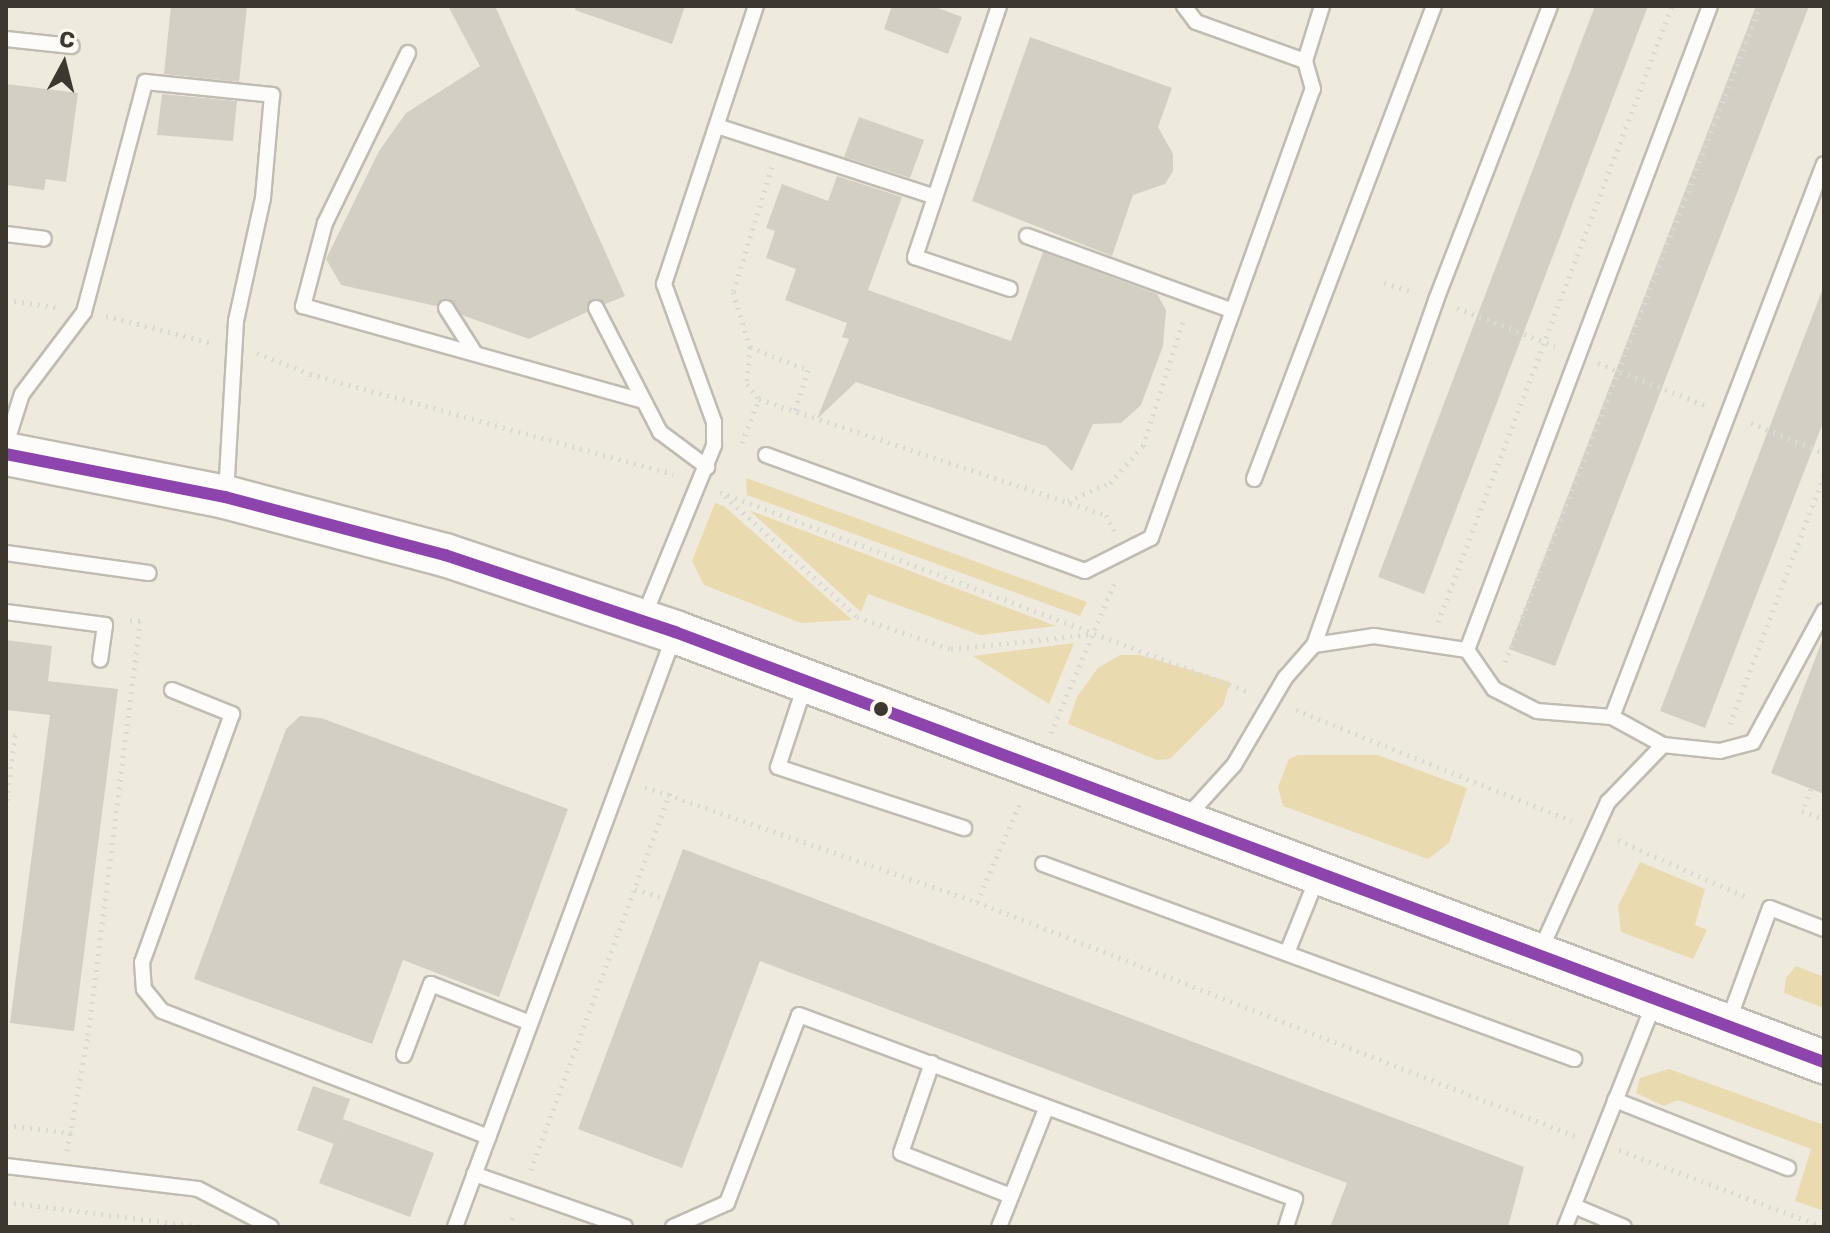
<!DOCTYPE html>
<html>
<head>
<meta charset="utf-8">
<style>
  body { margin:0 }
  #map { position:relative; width:1830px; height:1233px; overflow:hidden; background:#efeade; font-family:Rubik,sans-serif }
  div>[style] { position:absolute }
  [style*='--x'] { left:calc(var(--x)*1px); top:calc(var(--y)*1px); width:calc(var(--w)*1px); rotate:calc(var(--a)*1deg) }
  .green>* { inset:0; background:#eadab0 }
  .building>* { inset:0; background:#d3cfc5 }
  .path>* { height:5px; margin-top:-2.5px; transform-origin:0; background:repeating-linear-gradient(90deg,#dbd9d5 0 2px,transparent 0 8px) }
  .roads { filter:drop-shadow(2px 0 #c0bcb3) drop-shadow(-2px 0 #c0bcb3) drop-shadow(0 2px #c0bcb3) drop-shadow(0 -2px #c0bcb3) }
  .service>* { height:14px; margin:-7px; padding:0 7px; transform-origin:7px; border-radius:7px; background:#fdfcfa }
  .secondary>* { height:42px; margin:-21px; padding:0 21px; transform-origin:21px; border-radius:21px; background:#fdfcfa }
  .bus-1>* { height:12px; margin:-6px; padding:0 6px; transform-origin:6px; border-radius:6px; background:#8e44ad }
  .dots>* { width:22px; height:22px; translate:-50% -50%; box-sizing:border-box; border:4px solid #fffbf2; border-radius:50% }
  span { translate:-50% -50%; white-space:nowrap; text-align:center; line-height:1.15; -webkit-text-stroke:8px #fffbf2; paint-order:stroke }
  .frame { position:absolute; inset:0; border:8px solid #3c382f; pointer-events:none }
  .north { position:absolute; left:24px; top:24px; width:80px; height:80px; -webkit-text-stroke:6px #fffbf2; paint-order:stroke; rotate:7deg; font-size:22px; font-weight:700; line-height:32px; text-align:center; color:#3c382f }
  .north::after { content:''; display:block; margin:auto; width:28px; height:36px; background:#3c382f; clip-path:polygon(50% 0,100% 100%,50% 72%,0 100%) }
</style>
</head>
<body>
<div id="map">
  <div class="green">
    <div style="clip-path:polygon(746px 478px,1087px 602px,1080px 616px,747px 495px)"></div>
    <div style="clip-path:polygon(715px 503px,724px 506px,852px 620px,801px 623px,704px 585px,692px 561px)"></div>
    <div style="clip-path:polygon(749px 510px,1056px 626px,980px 635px,868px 594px,861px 612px)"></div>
    <div style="clip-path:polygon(1074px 643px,1049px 704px,973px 656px)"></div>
    <div style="clip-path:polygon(1120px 655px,1140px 655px,1230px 682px,1223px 706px,1170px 759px,1157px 760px,1068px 724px,1077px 697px,1098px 668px)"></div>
    <div style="clip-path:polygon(1298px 755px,1378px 755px,1467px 788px,1449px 843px,1428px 859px,1283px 806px,1278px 787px,1289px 759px)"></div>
    <div style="clip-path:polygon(1640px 862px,1705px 889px,1695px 925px,1707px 930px,1693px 959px,1621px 932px,1618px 906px)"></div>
    <div style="clip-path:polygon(1796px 966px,1824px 977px,1824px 1008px,1784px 993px,1786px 978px)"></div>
    <div style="clip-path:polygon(1669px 1069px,1824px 1125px,1824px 1211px,1795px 1201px,1811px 1149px,1678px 1100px,1664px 1106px,1636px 1093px,1640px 1078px)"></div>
  </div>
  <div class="building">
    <div style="clip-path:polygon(171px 6px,247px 6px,239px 82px,164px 74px)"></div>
    <div style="clip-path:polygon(448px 6px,495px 6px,625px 296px,605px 304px,592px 299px,587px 312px,529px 339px,462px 315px,450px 299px,436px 306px,341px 285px,326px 259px,379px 151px,406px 113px,480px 66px)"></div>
    <div style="clip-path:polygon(576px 6px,685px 6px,672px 44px,575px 10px)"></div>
    <div style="clip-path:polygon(892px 6px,933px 6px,962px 17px,948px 54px,884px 29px)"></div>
    <div style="clip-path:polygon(1595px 6px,1648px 6px,1424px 594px,1378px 577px)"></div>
    <div style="clip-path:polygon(1756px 6px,1809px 6px,1555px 666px,1509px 649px)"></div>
    <div style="clip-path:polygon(1030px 37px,1172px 88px,1158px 127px,1173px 154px,1173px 171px,1165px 184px,1133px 195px,1112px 256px,972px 201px)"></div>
    <div style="clip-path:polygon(6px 84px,78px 93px,66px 182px,46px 179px,44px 190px,6px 185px)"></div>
    <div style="clip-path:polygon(162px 94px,237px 101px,233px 141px,157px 135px)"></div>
    <div style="clip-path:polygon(859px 117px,924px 140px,910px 178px,844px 157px)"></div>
    <div style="clip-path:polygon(837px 176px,902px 197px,868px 290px,1011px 341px,1043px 252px,1157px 294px,1166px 310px,1163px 346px,1141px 405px,1121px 423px,1093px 424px,1072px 471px,1046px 446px,856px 382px,817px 419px,849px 339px,842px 337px,847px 323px,785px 300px,796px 269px,766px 258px,775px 231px,766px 228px,782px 184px,828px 201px)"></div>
    <div style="clip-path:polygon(1822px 291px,1824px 420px,1705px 728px,1660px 711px)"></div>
    <div style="clip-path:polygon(6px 640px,52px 646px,48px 681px,118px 689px,74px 1031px,10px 1023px,50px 715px,6px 710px)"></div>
    <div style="clip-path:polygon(1822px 641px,1824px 642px,1824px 794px,1771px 773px)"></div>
    <div style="clip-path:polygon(300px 716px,321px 718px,568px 809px,499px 997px,403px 960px,372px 1044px,194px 979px,286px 729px)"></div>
    <div style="clip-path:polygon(683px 849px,1524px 1167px,1508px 1227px,1330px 1227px,1347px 1183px,760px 961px,682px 1168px,578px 1129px)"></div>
    <div style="clip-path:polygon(313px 1086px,350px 1099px,334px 1144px,297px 1130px)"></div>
    <div style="clip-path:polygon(343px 1119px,434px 1153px,410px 1217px,319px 1183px)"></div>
  </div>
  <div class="path">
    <div style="--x:772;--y:167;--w:131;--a:107.3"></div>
    <div style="--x:733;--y:292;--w:58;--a:72.8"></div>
    <div style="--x:750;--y:347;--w:37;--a:95"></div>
    <div style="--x:747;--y:384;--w:19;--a:51"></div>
    <div style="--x:759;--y:399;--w:366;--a:18.5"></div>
    <div style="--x:1106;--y:515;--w:18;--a:63"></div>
    <div style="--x:1384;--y:283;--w:30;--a:17"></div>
    <div style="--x:6;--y:300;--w:50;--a:8"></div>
    <div style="--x:1457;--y:308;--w:105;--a:21.2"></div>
    <div style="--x:106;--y:316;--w:109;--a:14.3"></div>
    <div style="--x:750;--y:347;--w:62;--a:21.6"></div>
    <div style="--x:808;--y:370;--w:43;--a:107.6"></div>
    <div style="--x:257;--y:353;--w:57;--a:21.6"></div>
    <div style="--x:310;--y:374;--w:377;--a:15.4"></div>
    <div style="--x:1598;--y:363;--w:118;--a:21.4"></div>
    <div style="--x:1751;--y:423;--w:79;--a:22.3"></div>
    <div style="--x:742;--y:443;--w:47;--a:-68.9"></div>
    <div style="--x:720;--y:492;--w:566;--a:20.71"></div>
    <div style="--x:725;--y:496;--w:179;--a:42.5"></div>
    <div style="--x:857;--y:617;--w:99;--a:18.8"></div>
    <div style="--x:951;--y:649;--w:144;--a:-6"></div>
    <div style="--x:1068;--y:501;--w:46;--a:-23.2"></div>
    <div style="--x:1110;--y:483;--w:50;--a:-48.3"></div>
    <div style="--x:1143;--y:446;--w:134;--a:-72.2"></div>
    <div style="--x:1438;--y:622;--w:659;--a:-69.2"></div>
    <div style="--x:1505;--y:662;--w:704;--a:-68.76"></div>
    <div style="--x:1296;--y:710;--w:297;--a:21.9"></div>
    <div style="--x:1730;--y:724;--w:266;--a:-69.3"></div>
    <div style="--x:1051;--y:733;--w:162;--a:-67.1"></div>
    <div style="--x:6;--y:734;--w:9;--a:6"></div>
    <div style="--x:15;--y:735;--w:73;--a:97.1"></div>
    <div style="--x:645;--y:787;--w:351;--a:19.1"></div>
    <div style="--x:977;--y:902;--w:642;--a:21.37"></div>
    <div style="--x:1811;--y:789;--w:24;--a:112"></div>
    <div style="--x:1802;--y:811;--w:23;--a:20"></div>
    <div style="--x:1618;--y:840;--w:142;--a:24"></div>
    <div style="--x:635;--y:889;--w:31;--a:17"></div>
    <div style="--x:977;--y:902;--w:110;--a:-66.5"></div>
    <div style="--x:6;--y:1125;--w:66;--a:6.9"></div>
    <div style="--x:1619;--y:1150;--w:219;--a:20.6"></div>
    <div style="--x:67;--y:1151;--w:118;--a:-79.7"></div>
    <div style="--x:88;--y:1035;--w:417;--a:-82.8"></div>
    <div style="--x:140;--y:621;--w:10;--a:-174"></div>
    <div style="--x:531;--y:1170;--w:403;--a:-69.8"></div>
    <div style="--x:6;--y:1202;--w:201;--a:7.2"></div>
    <div style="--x:509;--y:1227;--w:15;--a:-70"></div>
  </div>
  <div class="roads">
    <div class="service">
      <div style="--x:999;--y:6;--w:265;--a:108.5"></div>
      <div style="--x:915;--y:257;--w:100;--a:18.6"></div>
      <div style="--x:1184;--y:6;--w:20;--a:53"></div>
      <div style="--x:1196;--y:22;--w:116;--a:19.7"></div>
      <div style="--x:6;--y:39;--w:66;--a:6.1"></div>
      <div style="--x:408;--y:53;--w:189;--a:116"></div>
      <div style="--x:325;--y:223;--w:86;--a:104.8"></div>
      <div style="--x:303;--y:306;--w:350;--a:15.6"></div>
      <div style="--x:717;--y:126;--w:229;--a:18"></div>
      <div style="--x:6;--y:234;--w:38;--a:7"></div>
      <div style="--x:1027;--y:236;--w:219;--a:20"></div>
      <div style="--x:446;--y:308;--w:52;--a:57.5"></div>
      <div style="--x:596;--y:308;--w:140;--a:62.7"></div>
      <div style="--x:660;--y:432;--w:59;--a:36.7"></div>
      <div style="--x:6;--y:444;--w:52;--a:-72.3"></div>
      <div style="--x:22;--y:394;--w:103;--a:-52.9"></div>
      <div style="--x:84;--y:312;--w:238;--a:-75.1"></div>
      <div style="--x:145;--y:82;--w:128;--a:5.8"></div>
      <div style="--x:272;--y:95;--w:103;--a:95"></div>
      <div style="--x:263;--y:198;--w:126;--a:102.4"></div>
      <div style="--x:236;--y:321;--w:171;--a:93.3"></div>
      <div style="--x:766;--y:455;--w:339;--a:20"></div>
      <div style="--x:1085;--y:571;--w:74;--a:-26.6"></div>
      <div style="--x:1151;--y:538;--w:477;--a:-70.2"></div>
      <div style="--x:1313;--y:89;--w:29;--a:-106"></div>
      <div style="--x:1305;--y:61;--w:58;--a:-72.8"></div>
      <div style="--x:1254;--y:479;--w:506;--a:-69.17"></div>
      <div style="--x:6;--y:553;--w:144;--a:8"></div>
      <div style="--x:6;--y:612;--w:100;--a:7.5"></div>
      <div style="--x:105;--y:625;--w:35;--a:98"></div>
      <div style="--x:644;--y:616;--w:185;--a:-67.7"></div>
      <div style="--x:714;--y:445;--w:23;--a:-90"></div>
      <div style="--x:714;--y:422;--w:147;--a:-109.9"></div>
      <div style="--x:664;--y:284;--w:293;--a:-71.7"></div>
      <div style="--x:1314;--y:645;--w:61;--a:-8.5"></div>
      <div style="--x:1374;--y:636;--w:94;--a:8.6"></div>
      <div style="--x:1467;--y:650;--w:47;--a:55.3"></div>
      <div style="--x:1494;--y:689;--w:48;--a:27.1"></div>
      <div style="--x:1537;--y:711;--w:75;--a:4.6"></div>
      <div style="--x:1612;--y:717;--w:58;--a:28.8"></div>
      <div style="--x:1663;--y:745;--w:57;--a:6"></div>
      <div style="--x:1720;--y:751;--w:34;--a:-15"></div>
      <div style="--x:1753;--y:742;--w:149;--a:-61.5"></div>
      <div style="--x:1467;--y:650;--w:688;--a:-69.33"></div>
      <div style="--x:805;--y:685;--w:86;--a:108.2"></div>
      <div style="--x:778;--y:767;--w:196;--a:18.2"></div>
      <div style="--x:172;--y:690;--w:65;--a:21.8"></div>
      <div style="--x:232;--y:714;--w:264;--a:109.9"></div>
      <div style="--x:142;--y:962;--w:27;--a:86"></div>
      <div style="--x:144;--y:989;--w:28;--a:51"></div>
      <div style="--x:162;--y:1011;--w:350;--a:21.1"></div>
      <div style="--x:1612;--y:717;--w:592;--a:-69.03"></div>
      <div style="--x:1185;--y:819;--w:73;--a:-47.8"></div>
      <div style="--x:1234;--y:765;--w:101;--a:-59.6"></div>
      <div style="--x:1285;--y:678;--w:44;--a:-48.7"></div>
      <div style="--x:1314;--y:645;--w:366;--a:-70.5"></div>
      <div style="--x:1436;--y:300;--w:315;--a:-68.8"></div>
      <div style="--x:1043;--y:864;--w:566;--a:20.16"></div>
      <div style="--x:1540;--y:951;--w:164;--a:-65.5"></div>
      <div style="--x:1608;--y:802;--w:79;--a:-46"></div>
      <div style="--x:1287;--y:953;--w:83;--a:-68.1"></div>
      <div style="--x:1728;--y:1022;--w:121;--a:-69.8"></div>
      <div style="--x:1770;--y:908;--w:58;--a:21.3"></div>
      <div style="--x:404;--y:1055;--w:76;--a:-69.2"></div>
      <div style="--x:431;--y:984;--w:106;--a:21.5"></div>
      <div style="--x:932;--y:1063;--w:95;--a:109"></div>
      <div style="--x:901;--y:1153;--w:118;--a:21.4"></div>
      <div style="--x:1615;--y:1100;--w:186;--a:21.5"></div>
      <div style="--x:6;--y:1166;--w:193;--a:6.8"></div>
      <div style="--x:198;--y:1189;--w:82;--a:27.5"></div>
      <div style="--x:474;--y:1174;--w:160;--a:19.3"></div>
      <div style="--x:1574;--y:1206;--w:54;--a:22.8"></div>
      <div style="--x:455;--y:1227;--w:630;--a:-69.67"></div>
      <div style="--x:673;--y:1227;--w:59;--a:-24"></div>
      <div style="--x:727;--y:1203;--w:201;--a:-69"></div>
      <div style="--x:799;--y:1015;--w:529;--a:20.35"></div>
      <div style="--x:1295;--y:1199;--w:29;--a:108"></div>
      <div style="--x:999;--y:1227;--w:127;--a:-68.3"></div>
      <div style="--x:1565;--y:1227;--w:243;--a:-68.3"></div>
    </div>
    <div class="secondary">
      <div style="--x:6;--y:454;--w:223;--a:11.1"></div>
      <div style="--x:225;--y:497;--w:228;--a:14.8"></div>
      <div style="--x:445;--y:555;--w:243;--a:18.5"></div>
      <div style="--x:675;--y:632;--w:1227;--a:20.52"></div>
    </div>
  </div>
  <div class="bus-1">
    <div style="--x:6;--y:454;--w:223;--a:11.1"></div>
    <div style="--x:225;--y:497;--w:228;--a:14.8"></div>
    <div style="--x:445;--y:555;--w:243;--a:18.5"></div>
    <div style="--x:675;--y:632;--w:1227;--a:20.52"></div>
  </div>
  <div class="dots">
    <div style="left:881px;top:709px;background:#3c382f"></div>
  </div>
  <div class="frame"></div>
  <div class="north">С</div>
</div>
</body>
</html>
